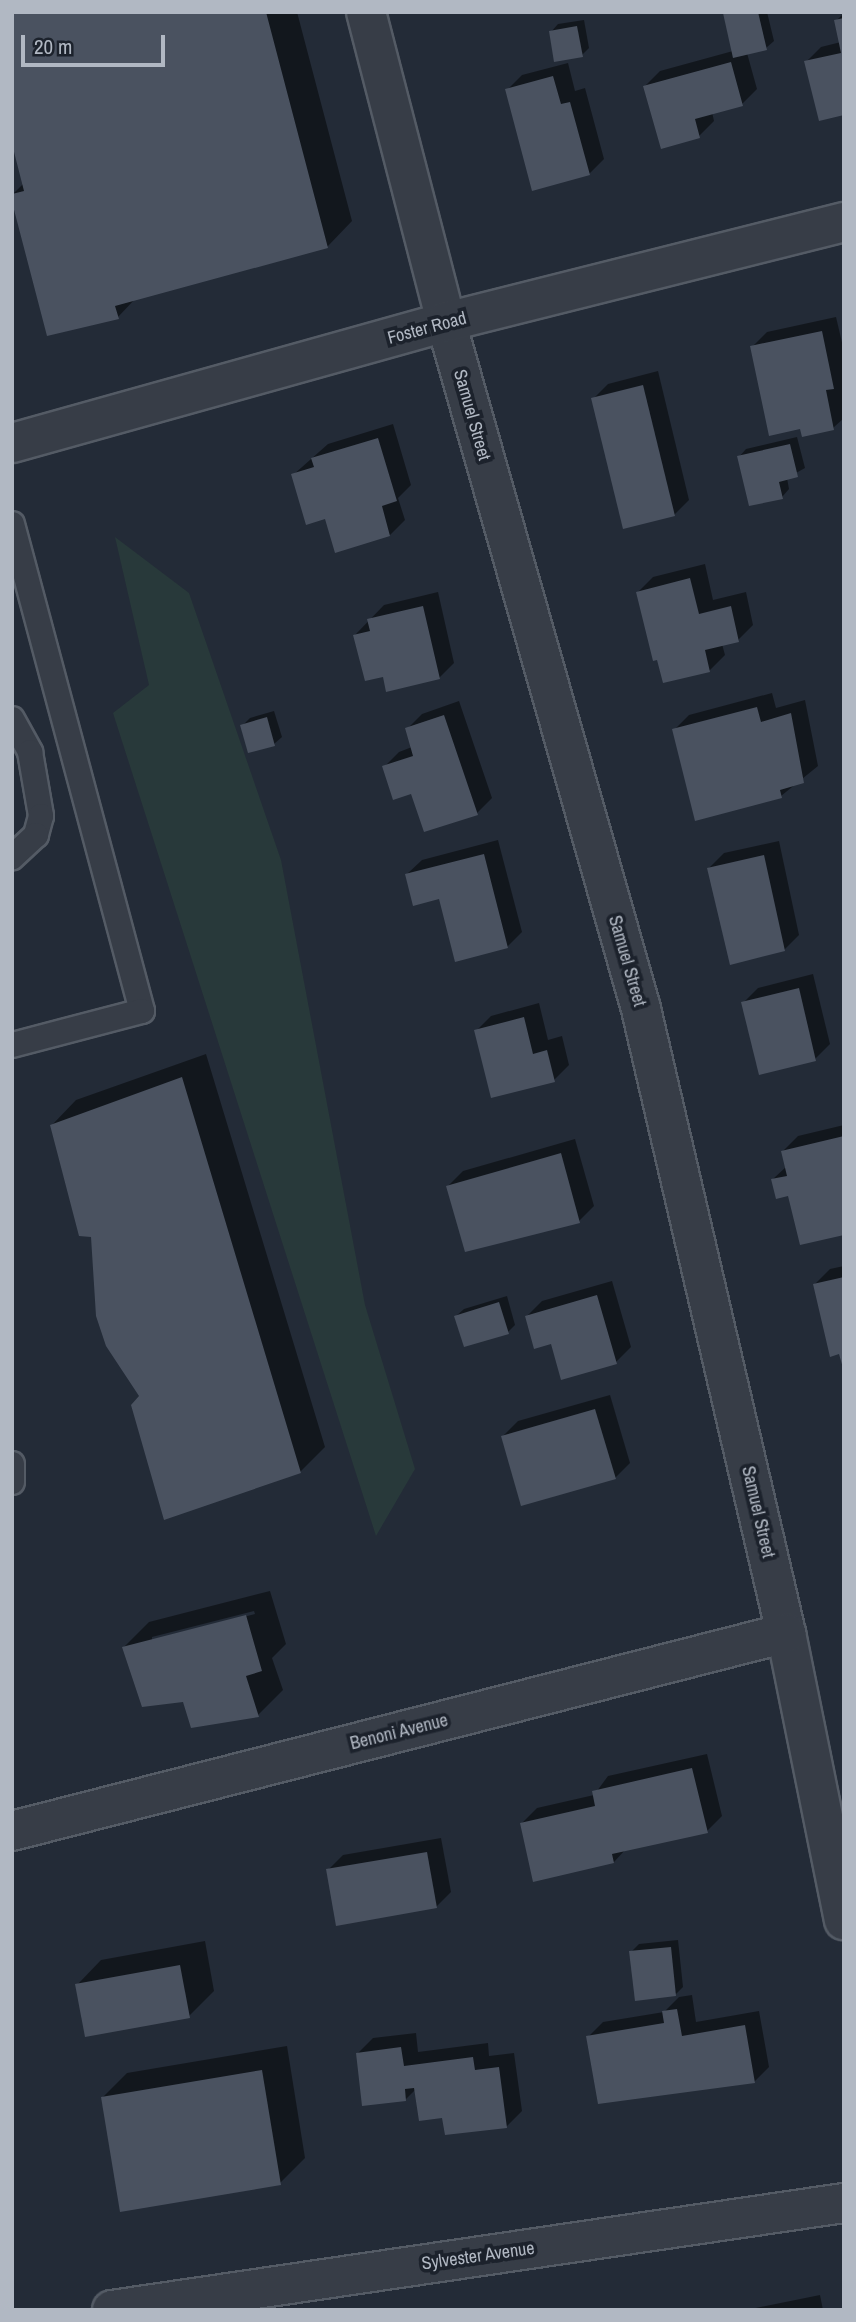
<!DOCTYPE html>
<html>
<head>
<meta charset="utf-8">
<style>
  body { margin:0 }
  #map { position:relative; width:856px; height:2322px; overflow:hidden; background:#232b37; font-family:"Archivo Narrow",sans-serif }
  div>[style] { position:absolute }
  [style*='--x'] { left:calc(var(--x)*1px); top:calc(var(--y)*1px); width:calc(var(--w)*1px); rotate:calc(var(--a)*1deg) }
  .green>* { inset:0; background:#28393a }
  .shadow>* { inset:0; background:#0007 }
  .building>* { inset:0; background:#4a5260 }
  .roads { filter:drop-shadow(2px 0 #545b65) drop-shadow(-2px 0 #545b65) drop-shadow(0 2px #545b65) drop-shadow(0 -2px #545b65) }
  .lane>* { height:24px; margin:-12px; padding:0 12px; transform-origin:12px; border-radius:12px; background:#373d47 }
  .street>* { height:38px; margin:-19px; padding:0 19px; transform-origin:19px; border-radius:19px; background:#373d47 }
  span { translate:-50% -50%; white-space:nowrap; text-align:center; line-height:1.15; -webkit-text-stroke:7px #1c222c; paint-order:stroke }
  .street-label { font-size:18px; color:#b1b8c3 }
  .frame { position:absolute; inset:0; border:14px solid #b1b8c3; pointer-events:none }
  .scale { position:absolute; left:21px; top:35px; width:144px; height:32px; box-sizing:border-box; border:4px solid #b1b8c3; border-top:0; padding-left:9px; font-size:21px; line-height:24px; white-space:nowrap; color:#b1b8c3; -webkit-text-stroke:5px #1c222c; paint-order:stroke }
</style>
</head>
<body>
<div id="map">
  <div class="green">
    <div style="clip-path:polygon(115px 537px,189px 593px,281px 860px,365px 1305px,415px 1469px,376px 1536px,113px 713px,149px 685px)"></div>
  </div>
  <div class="shadow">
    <div style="clip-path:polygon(12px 12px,297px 12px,352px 221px,328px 246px,136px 298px,118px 317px,12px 195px,24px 183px)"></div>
    <div style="clip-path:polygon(767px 12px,774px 41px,766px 48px,747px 53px,757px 89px,742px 104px,712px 112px,714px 121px,699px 136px,645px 86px,660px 71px,733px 51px,726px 12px)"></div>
    <div style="clip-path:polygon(844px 13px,844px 113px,806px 62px,821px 47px,841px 42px,836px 21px)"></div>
    <div style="clip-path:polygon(584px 20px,589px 48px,582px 55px,551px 32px,558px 24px)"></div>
    <div style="clip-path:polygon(568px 63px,575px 91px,585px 88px,604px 159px,589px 174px,507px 90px,522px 75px)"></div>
    <div style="clip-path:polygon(836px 317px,844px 351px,844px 418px,833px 428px,802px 427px,752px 347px,767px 332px)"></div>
    <div style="clip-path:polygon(658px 371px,689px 500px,674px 515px,593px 399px,608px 384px)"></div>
    <div style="clip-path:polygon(393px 424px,411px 485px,398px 498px,405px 520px,390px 535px,326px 517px,293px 475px,328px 444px)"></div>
    <div style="clip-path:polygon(797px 437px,805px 468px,787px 478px,789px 489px,782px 497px,739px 457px,746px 449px)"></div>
    <div style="clip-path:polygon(705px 564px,713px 600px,746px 592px,753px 625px,738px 640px,722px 644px,725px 655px,710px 670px,665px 681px,638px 592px,653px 577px)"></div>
    <div style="clip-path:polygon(438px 592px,454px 663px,439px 678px,384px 675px,355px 635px,384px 605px)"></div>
    <div style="clip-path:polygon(772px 693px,776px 708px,805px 700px,818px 766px,781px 796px,674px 730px,689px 715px)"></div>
    <div style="clip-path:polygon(459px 701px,492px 798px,477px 813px,384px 767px,399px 752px,412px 747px,407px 729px,422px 714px)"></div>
    <div style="clip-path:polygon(274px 711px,282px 737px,274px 744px,242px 726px,250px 718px)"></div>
    <div style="clip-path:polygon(498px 840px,522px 932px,507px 947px,407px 874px,422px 860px)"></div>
    <div style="clip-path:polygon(779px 841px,799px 935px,784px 950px,709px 868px,724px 853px)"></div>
    <div style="clip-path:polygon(813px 974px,830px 1044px,815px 1059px,743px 1003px,758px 988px)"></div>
    <div style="clip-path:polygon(539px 1003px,548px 1040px,562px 1036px,569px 1065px,554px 1080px,476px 1031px,491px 1016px)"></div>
    <div style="clip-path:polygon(206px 1054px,325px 1447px,300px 1472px,141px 1396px,93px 1235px,52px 1125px,76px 1100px)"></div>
    <div style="clip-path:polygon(844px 1125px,844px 1233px,773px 1179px,787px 1166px,783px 1151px,798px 1136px)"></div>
    <div style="clip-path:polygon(575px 1139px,594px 1206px,579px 1221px,448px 1186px,463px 1171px)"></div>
    <div style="clip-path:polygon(844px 1266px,844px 1365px,815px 1284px,830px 1269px)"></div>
    <div style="clip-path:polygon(612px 1281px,631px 1347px,616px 1362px,552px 1342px,527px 1316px,542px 1301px)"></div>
    <div style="clip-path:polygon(507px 1296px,515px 1325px,508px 1332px,456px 1316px,464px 1309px)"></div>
    <div style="clip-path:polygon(610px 1395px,630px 1463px,615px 1478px,503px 1436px,518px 1421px)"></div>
    <div style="clip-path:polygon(evenodd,270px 1591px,286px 1644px,272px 1658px,283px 1690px,258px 1715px,185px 1700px,124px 1647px,149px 1622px,270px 1591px,254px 1611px,255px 1614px,152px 1641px,152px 1637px,254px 1611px)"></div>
    <div style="clip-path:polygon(707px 1754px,722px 1816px,707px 1831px,626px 1849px,614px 1862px,522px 1823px,537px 1808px,594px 1795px,608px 1776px)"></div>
    <div style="clip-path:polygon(441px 1838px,451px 1892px,436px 1907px,328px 1870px,343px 1855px)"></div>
    <div style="clip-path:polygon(678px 1940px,683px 1987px,676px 1994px,631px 1952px,639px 1944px)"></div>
    <div style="clip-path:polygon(205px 1941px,214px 1991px,189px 2016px,77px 1985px,101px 1960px)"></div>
    <div style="clip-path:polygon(692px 1995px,696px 2022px,759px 2011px,769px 2067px,754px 2082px,588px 2037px,603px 2022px,664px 2012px,679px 1997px)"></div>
    <div style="clip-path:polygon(416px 2033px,418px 2052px,488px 2043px,489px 2056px,514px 2053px,522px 2111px,507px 2126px,444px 2116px,416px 2089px,406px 2099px,358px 2053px,373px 2038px)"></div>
    <div style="clip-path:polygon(287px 2046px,305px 2158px,280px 2183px,102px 2098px,127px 2073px)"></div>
    <div style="clip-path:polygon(820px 2295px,823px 2310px,746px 2310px)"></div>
  </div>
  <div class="building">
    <div style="clip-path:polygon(12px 12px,266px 12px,328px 248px,115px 306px,119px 319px,47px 336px,12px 202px,12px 194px,24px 191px,12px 144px)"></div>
    <div style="clip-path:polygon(758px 12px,767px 50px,733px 58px,723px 13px)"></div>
    <div style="clip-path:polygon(844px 18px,844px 115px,819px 121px,804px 61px,841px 53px,834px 20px)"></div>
    <div style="clip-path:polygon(577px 26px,583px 57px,554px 62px,549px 31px)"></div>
    <div style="clip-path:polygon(731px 62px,743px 106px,695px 119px,700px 138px,661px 149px,643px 86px)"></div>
    <div style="clip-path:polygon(553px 76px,561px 104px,570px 102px,590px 175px,532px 191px,505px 89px)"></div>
    <div style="clip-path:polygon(822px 331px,834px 389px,826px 390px,834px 430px,802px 437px,800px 429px,769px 436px,750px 346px)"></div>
    <div style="clip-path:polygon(643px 385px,675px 516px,623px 529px,591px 398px)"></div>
    <div style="clip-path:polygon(378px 438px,397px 501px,382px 506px,390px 536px,335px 553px,325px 519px,306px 525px,291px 474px,314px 467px,311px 458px)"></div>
    <div style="clip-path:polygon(790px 444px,798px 477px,779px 482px,783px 499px,749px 506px,737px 456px)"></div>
    <div style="clip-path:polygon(690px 578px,699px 614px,731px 606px,739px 642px,705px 650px,710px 672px,663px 683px,657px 660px,653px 661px,636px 592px)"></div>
    <div style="clip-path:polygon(423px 606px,440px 679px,386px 692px,383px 677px,365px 681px,353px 635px,370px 631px,367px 619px)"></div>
    <div style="clip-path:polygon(757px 707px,761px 722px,791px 713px,804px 783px,780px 790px,782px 798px,695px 821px,672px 729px)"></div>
    <div style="clip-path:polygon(444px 715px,478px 815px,424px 832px,411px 794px,393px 800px,382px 766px,413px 756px,405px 728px)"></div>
    <div style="clip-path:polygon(267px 717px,275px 746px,248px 753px,240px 725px)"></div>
    <div style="clip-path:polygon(484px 854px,508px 948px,455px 962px,439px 899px,413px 906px,405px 874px)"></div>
    <div style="clip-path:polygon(764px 855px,785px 951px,730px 965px,707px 868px)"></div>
    <div style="clip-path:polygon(799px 988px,816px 1061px,759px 1075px,741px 1002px)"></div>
    <div style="clip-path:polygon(524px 1017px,533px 1054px,547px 1050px,555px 1082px,491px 1098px,474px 1030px)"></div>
    <div style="clip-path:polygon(182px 1077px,301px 1473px,164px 1520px,131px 1405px,139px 1396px,106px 1346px,96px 1316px,91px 1237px,79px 1236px,50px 1125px)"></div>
    <div style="clip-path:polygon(844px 1136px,844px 1235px,800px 1245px,788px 1196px,776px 1199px,771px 1179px,787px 1176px,781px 1151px)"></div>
    <div style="clip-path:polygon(561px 1153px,580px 1223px,465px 1252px,446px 1186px)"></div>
    <div style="clip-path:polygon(844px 1277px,844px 1368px,843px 1368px,839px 1354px,830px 1357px,813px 1284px)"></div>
    <div style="clip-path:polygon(597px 1295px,617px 1364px,561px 1380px,551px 1344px,534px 1349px,525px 1316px)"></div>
    <div style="clip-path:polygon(499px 1302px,509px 1334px,464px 1347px,454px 1316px)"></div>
    <div style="clip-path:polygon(595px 1409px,616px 1479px,521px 1506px,501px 1436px)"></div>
    <div style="clip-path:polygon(246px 1615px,262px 1671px,246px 1676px,259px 1717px,191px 1728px,183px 1702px,142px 1707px,122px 1647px)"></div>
    <div style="clip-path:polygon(692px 1768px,708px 1833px,612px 1854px,614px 1863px,533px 1882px,520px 1823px,595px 1806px,592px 1791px)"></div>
    <div style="clip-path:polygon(427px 1852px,437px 1908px,336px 1926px,326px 1869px)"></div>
    <div style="clip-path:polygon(671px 1947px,676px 1996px,635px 2001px,629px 1951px)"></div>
    <div style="clip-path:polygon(180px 1965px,190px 2018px,85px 2037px,75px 1984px)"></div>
    <div style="clip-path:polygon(677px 2009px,682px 2036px,745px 2025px,755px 2083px,598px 2104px,586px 2036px,664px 2023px,662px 2011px)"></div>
    <div style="clip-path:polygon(401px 2047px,404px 2066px,473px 2057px,475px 2070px,499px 2067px,507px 2128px,445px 2135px,442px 2118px,419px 2121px,414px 2088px,405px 2089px,406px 2101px,362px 2106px,356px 2053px)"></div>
    <div style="clip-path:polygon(262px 2070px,281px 2185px,120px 2212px,101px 2097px)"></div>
  </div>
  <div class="roads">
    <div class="lane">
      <div style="--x:12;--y:524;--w:504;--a:75.05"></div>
      <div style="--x:142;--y:1011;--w:134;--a:165.3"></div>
      <div style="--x:12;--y:719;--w:38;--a:61"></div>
      <div style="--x:30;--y:752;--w:65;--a:80.2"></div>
      <div style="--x:41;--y:816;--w:20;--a:105"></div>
      <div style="--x:36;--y:835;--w:33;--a:137"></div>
      <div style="--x:12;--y:1464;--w:18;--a:90"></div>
    </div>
    <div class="street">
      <div style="--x:366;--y:12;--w:320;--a:75.5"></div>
      <div style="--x:446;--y:322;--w:714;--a:74.15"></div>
      <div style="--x:641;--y:1009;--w:641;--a:76.92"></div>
      <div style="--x:786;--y:1633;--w:293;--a:78.6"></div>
      <div style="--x:12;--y:443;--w:451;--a:-15.6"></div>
      <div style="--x:446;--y:322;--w:410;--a:-14.1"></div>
      <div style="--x:12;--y:1831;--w:799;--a:-14.35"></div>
      <div style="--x:112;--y:2310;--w:740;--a:-8.32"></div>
    </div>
  </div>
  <div class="street-label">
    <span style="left:427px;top:328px;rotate:-15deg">Foster Road</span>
    <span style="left:472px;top:415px;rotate:74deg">Samuel Street</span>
    <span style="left:627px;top:961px;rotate:74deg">Samuel Street</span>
    <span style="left:758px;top:1512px;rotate:77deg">Samuel Street</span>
    <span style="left:399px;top:1732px;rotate:-14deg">Benoni Avenue</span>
    <span style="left:478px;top:2256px;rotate:-8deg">Sylvester Avenue</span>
  </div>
  <div class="frame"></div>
  <div class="scale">20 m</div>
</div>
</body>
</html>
